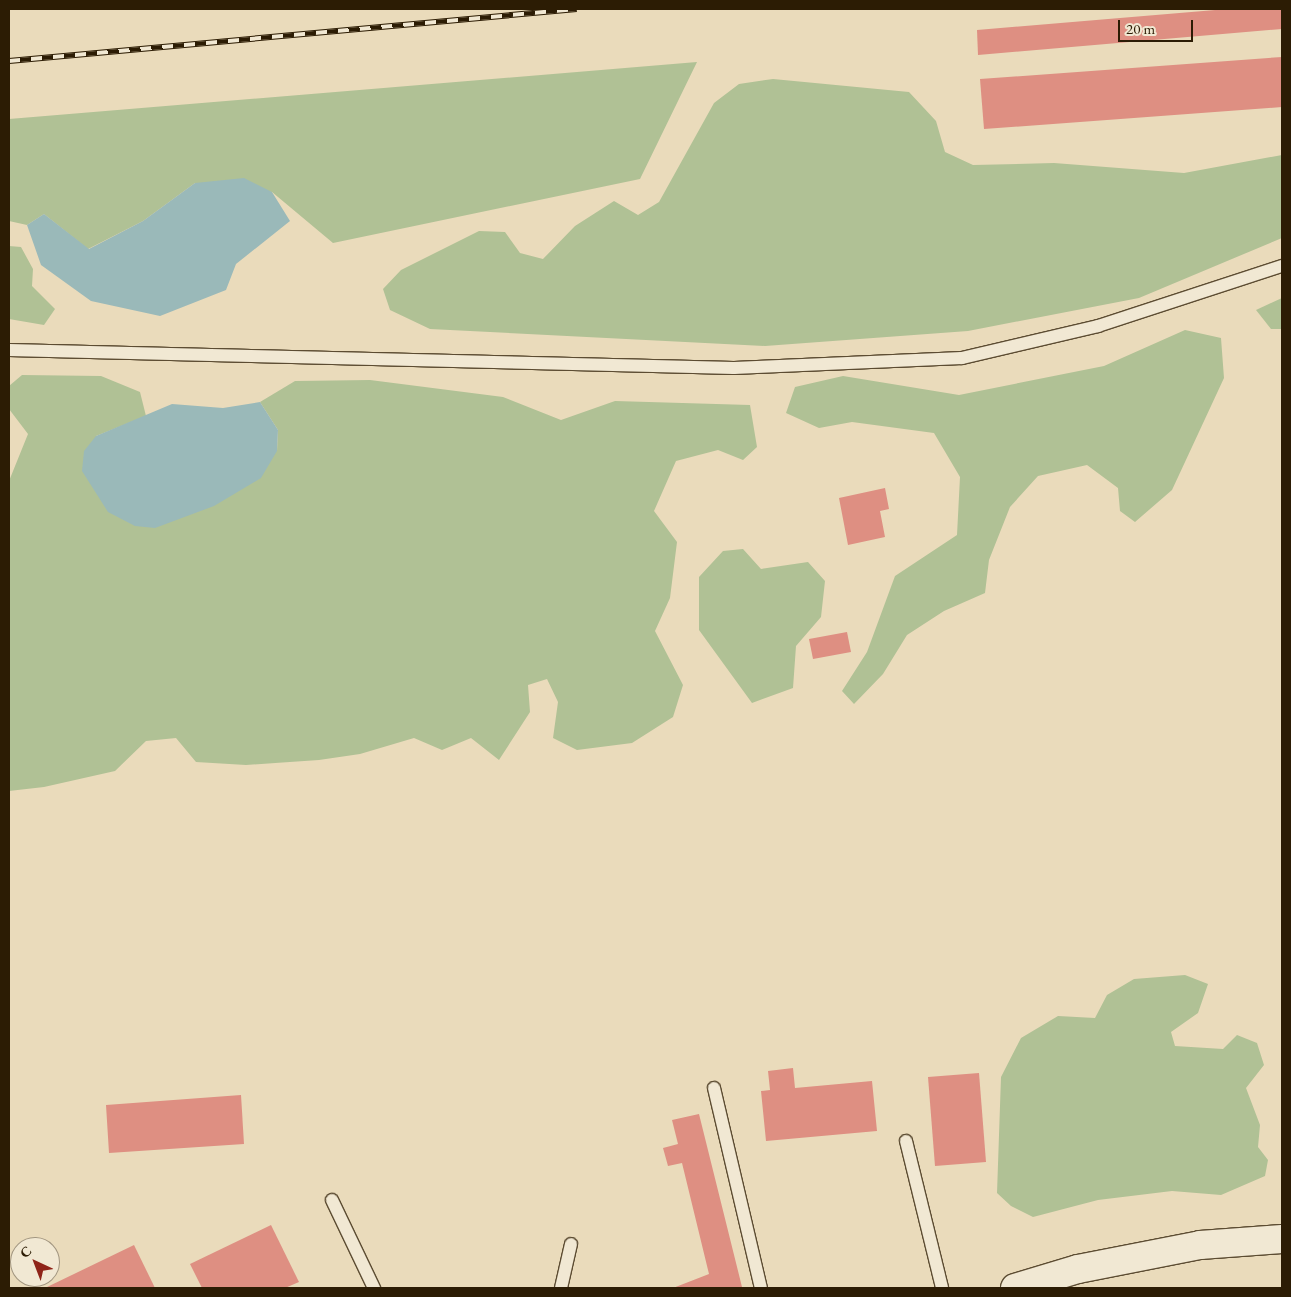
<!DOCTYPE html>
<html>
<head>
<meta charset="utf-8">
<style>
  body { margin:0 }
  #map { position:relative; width:1291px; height:1297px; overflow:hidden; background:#eadbbb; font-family:"EB Garamond",serif }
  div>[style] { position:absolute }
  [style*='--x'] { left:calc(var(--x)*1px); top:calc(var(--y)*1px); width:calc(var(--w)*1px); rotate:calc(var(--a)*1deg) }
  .green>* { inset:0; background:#b0c195 }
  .water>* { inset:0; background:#9ab9b9 }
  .building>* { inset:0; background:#de8f82 }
  .roads { filter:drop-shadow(1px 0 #5c4c32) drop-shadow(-1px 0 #5c4c32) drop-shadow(0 1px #5c4c32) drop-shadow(0 -1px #5c4c32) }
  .lane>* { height:12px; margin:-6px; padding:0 6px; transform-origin:6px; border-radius:6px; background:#f1e8d3 }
  .secondary>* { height:28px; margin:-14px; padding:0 14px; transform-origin:14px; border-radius:14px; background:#f1e8d3 }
  .rail>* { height:5.5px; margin-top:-2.75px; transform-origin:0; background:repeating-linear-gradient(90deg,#f1e8d3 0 11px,#2c1c04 0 22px); box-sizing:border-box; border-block:1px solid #2c1c04 }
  span { translate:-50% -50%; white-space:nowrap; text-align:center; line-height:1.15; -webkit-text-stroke:4px #f1e8d3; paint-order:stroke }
  .frame { position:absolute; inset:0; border:10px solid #2c1c04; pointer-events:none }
  .north { position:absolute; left:10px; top:1237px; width:50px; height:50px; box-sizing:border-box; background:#f1e8d3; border:1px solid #a29680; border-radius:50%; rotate:317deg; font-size:14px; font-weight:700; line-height:20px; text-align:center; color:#2c1c04 }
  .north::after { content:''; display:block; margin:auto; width:18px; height:22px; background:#8f2418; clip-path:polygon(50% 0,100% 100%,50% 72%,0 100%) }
  .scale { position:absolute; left:1118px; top:20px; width:75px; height:22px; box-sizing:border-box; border:2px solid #2c1c04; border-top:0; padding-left:6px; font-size:15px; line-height:18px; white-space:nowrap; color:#2c1c04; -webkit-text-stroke:4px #f1e8d3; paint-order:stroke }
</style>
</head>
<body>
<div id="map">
  <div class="green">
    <div style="clip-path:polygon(697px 62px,640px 179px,333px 243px,272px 192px,195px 183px,143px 221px,88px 249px,44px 214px,27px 225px,9px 221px,9px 119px)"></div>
    <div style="clip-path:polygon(773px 79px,909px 92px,936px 121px,945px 152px,973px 165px,1054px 163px,1184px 173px,1282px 155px,1282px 238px,1139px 298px,968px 331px,765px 346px,430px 329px,390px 310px,383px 289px,401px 270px,479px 231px,505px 232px,520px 253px,543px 259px,575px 226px,614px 201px,638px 215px,659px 202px,714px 103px,739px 84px)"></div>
    <div style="clip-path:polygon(9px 246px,21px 247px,33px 269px,32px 286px,55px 309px,44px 325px,9px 319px)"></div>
    <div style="clip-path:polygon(1282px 298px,1282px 329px,1271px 329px,1256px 310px)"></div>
    <div style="clip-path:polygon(1185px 330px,1221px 338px,1224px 378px,1172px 490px,1135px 522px,1120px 511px,1118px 488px,1087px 465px,1038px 476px,1010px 507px,989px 560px,985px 593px,944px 611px,907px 635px,883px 674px,854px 704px,842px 691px,867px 652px,895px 576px,957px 535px,960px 477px,934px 433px,852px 422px,819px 428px,786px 413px,795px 387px,843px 376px,959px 395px,1104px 366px)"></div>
    <div style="clip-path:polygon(22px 375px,101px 376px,140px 392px,146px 416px,96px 436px,277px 451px,278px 430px,260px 402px,295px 381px,370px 380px,503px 397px,561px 420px,615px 401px,750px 405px,757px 447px,743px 460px,718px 450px,676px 461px,654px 511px,677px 542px,670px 598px,655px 631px,683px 685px,673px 717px,632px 743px,577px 750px,553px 738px,558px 702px,547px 679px,528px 685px,530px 712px,499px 760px,471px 738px,442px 750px,414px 738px,360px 754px,319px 760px,246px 765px,196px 762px,176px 738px,146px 741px,115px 771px,44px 787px,9px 791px,9px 481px,28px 434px,9px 409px,9px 386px)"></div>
    <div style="clip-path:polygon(743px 549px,761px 569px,808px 562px,825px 581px,821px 617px,796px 646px,793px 688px,752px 703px,699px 630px,699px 577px,723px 551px)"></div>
    <div style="clip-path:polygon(1185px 975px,1208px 984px,1198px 1013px,1171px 1032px,1175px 1046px,1223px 1049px,1237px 1035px,1257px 1043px,1264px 1065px,1246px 1088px,1260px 1125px,1258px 1147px,1268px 1160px,1265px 1176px,1221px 1195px,1172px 1191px,1098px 1200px,1033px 1217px,1011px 1206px,997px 1193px,1001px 1077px,1021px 1038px,1058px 1016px,1095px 1018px,1107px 995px,1134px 979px)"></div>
  </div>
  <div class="water">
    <div style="clip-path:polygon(244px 178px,272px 192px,290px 221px,236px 264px,226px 290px,160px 316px,91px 301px,41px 265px,27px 225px,44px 214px,89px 249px,143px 221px,195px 183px)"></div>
    <div style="clip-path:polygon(260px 402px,278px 430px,277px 451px,261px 478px,214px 506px,155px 528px,135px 526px,108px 512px,82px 471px,84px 451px,96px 436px,172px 404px,223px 408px)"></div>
  </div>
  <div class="building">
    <div style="clip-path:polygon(1227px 9px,1282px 9px,1282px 29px,978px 55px,977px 30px)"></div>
    <div style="clip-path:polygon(1282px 57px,1282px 107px,984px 129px,980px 79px)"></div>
    <div style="clip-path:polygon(885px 488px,889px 509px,880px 511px,885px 537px,848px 545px,839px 498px)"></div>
    <div style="clip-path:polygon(847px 632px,851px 652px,813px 659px,809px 639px)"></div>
    <div style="clip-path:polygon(793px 1068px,795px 1088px,872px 1081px,877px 1131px,766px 1141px,761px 1091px,770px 1090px,768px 1071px)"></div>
    <div style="clip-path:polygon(979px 1073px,986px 1162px,935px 1166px,928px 1077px)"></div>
    <div style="clip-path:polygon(241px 1095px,244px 1144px,109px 1153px,106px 1105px)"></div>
    <div style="clip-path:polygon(699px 1114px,742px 1287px,739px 1288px,673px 1288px,709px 1274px,682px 1163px,668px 1166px,663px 1148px,678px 1144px,672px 1120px)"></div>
    <div style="clip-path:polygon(271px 1225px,299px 1282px,285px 1288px,202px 1288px,190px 1264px)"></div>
    <div style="clip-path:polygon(134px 1245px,155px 1288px,45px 1288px)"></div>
  </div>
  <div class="roads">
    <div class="lane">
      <div style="--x:9;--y:350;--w:725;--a:1.42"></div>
      <div style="--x:734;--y:368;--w:228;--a:-2.5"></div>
      <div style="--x:962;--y:358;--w:140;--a:-13.2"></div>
      <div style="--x:1098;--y:326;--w:194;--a:-18.1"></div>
      <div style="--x:714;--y:1088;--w:205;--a:76.8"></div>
      <div style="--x:906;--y:1141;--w:151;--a:76.2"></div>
      <div style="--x:332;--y:1200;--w:98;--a:64.5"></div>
      <div style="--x:561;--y:1288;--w:45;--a:-77.2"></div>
    </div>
    <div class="secondary">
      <div style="--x:1015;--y:1288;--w:66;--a:-16.8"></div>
      <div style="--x:1078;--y:1269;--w:124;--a:-11.1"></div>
      <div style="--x:1200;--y:1245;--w:82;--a:-4.2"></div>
    </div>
  </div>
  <div class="rail">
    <div style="--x:9;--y:61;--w:570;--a:-5.23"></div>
  </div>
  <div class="frame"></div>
  <div class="north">С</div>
  <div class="scale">20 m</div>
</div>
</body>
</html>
